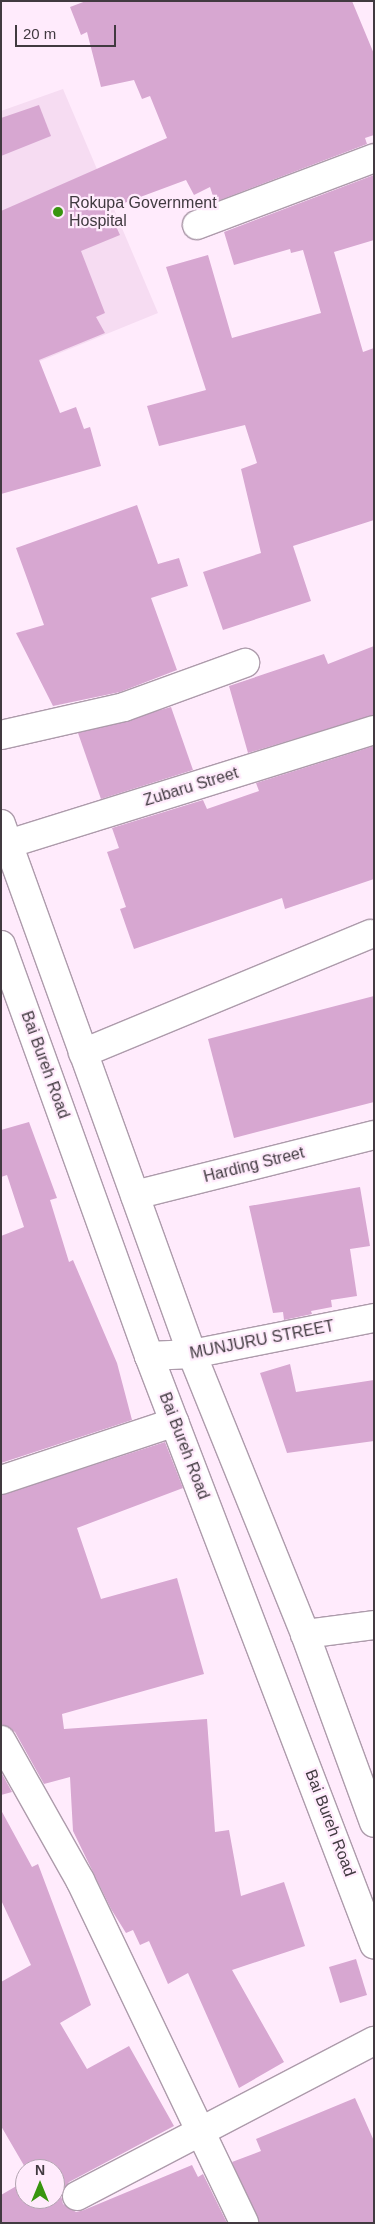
<!DOCTYPE html>
<html>
<head>
<meta charset="utf-8">
<style>
  body { margin:0 }
  #map { position:relative; width:375px; height:2224px; overflow:hidden; background:#ffebfc; font-family:Arial,sans-serif }
  div>[style] { position:absolute }
  [style*='--x'] { left:calc(var(--x)*1px); top:calc(var(--y)*1px); width:calc(var(--w)*1px); rotate:calc(var(--a)*1deg) }
  .built>* { inset:0; background:#f6dcf2 }
  .building>* { inset:0; background:#d7a7d1 }
  .roads { filter:drop-shadow(1px 0 #ad9bab) drop-shadow(-1px 0 #ad9bab) drop-shadow(0 1px #ad9bab) drop-shadow(0 -1px #ad9bab) }
  .minor>* { height:28px; margin:-14px; padding:0 14px; transform-origin:14px; border-radius:14px; background:#fff }
  .highway>* { height:28px; margin:-14px; padding:0 14px; transform-origin:14px; border-radius:14px; background:#fff }
  .dots>* { width:14px; height:14px; translate:-50% -50%; box-sizing:border-box; border:2px solid #ffebfc; border-radius:50% }
  span { translate:-50% -50%; white-space:nowrap; text-align:center; line-height:1.15; -webkit-text-stroke:4.5px #ffebfc; paint-order:stroke }
  .poi-label { font-size:16px; color:#413a40 }
  .left { translate:0 -50%; text-align:left }
  .street-label { font-size:16px; color:#413a40 }
  .frame { position:absolute; inset:0; border:2px solid #413a40; pointer-events:none }
  .north { position:absolute; left:15px; top:2159px; width:50px; height:50px; box-sizing:border-box; background:#ffebfc; border:1px solid #b3a4b1; border-radius:50%; rotate:0deg; font-size:14px; font-weight:700; line-height:20px; text-align:center; color:#413a40 }
  .north::after { content:''; display:block; margin:auto; width:18px; height:22px; background:#38950f; clip-path:polygon(50% 0,100% 100%,50% 72%,0 100%) }
  .scale { position:absolute; left:15px; top:25px; width:101px; height:22px; box-sizing:border-box; border:2px solid #413a40; border-top:0; padding-left:6px; font-size:15px; line-height:18px; white-space:nowrap; color:#413a40; -webkit-text-stroke:4px #ffebfc; paint-order:stroke }
</style>
</head>
<body>
<div id="map">
  <div class="built">
    <div style="clip-path:polygon(63px 89px,158px 313px,1px 377px,1px 111px)"></div>
  </div>
  <div class="building">
    <div style="clip-path:polygon(86px 1px,352px 1px,374px 54px,374px 135px,365px 138px,367px 144px,215px 202px,210px 187px,194px 195px,186px 180px,108px 209px,120px 235px,81px 251px,105px 313px,96px 317px,105px 333px,39px 360px,60px 413px,76px 407px,84px 429px,90px 427px,101px 466px,1px 494px,1px 211px,167px 138px,150px 96px,142px 99px,134px 80px,101px 87px,87px 32px,81px 35px,70px 7px)"></div>
    <div style="clip-path:polygon(39px 105px,51px 136px,1px 156px,1px 118px)"></div>
    <div style="clip-path:polygon(374px 175px,374px 240px,334px 252px,363px 352px,374px 348px,374px 520px,293px 546px,311px 601px,223px 630px,203px 572px,261px 553px,241px 469px,257px 463px,245px 425px,159px 446px,147px 406px,206px 390px,166px 267px,208px 255px,232px 338px,321px 313px,303px 250px,291px 253px,290px 249px,234px 265px,224px 232px)"></div>
    <div style="clip-path:polygon(137px 505px,158px 564px,179px 558px,188px 586px,151px 598px,177px 670px,120px 692px,53px 706px,16px 633px,44px 625px,16px 548px)"></div>
    <div style="clip-path:polygon(374px 646px,374px 715px,248px 753px,229px 686px,324px 654px,328px 664px)"></div>
    <div style="clip-path:polygon(171px 707px,193px 770px,101px 799px,78px 733px)"></div>
    <div style="clip-path:polygon(374px 746px,374px 879px,285px 909px,282px 898px,134px 949px,120px 909px,126px 907px,107px 852px,119px 848px,112px 828px,203px 800px,207px 809px,259px 791px,256px 783px)"></div>
    <div style="clip-path:polygon(374px 996px,374px 1102px,234px 1138px,208px 1039px)"></div>
    <div style="clip-path:polygon(29px 1122px,57px 1198px,50px 1200px,69px 1262px,73px 1260px,117px 1363px,132px 1420px,1px 1463px,1px 1236px,24px 1227px,7px 1175px,1px 1177px,1px 1130px)"></div>
    <div style="clip-path:polygon(360px 1187px,370px 1246px,350px 1249px,357px 1296px,331px 1300px,332px 1307px,311px 1311px,312px 1314px,284px 1320px,283px 1312px,273px 1313px,249px 1206px)"></div>
    <div style="clip-path:polygon(290px 1364px,296px 1392px,374px 1380px,374px 1441px,287px 1453px,260px 1373px)"></div>
    <div style="clip-path:polygon(165px 1442px,183px 1488px,77px 1528px,101px 1599px,177px 1578px,204px 1674px,62px 1714px,64px 1729px,207px 1719px,215px 1832px,229px 1830px,241px 1896px,284px 1882px,305px 1946px,232px 1970px,284px 2062px,239px 2088px,188px 1973px,168px 1984px,149px 1941px,140px 1945px,133px 1930px,126px 1933px,111px 1909px,73px 1831px,70px 1777px,44px 1784px,15px 1732px,1px 1724px,1px 1495px)"></div>
    <div style="clip-path:polygon(1px 1772px,12px 1792px,1px 1795px)"></div>
    <div style="clip-path:polygon(1px 1810px,32px 1867px,38px 1864px,91px 2005px,60px 2023px,87px 2069px,129px 2046px,174px 2126px,69px 2182px,61px 2195px,63px 2204px,76px 2212px,84px 2210px,192px 2165px,198px 2177px,203px 2174px,227px 2223px,1px 2223px,1px 2195px,25px 2181px,25px 2199px,55px 2199px,55px 2169px,26px 2169px,1px 2126px,1px 1982px,31px 1965px,1px 1900px)"></div>
    <div style="clip-path:polygon(356px 1959px,367px 1995px,340px 2003px,329px 1967px)"></div>
    <div style="clip-path:polygon(355px 2098px,374px 2141px,374px 2223px,259px 2223px,232px 2162px,261px 2151px,256px 2139px)"></div>
  </div>
  <div class="roads">
    <div class="minor">
      <div style="--x:197;--y:225;--w:189;--a:-20.7"></div>
      <div style="--x:1;--y:735;--w:126;--a:-12.8"></div>
      <div style="--x:124;--y:707;--w:129;--a:-20"></div>
      <div style="--x:8;--y:844;--w:383;--a:-17.3"></div>
      <div style="--x:83;--y:1053;--w:311;--a:-22.5"></div>
      <div style="--x:135;--y:1195;--w:246;--a:-14.1"></div>
      <div style="--x:149;--y:1356;--w:43;--a:-2.7"></div>
      <div style="--x:192;--y:1354;--w:186;--a:-11.2"></div>
      <div style="--x:1;--y:1480;--w:183;--a:-18.4"></div>
      <div style="--x:305;--y:1634;--w:70;--a:-7.4"></div>
      <div style="--x:1;--y:1740;--w:161;--a:60.6"></div>
      <div style="--x:80;--y:1880;--w:380;--a:64.4"></div>
      <div style="--x:77;--y:2196;--w:335;--a:-27.6"></div>
    </div>
    <div class="highway">
      <div style="--x:1;--y:824;--w:563;--a:70.18"></div>
      <div style="--x:192;--y:1354;--w:302;--a:68"></div>
      <div style="--x:305;--y:1634;--w:201;--a:69.9"></div>
      <div style="--x:1;--y:945;--w:437;--a:70.2"></div>
      <div style="--x:149;--y:1356;--w:630;--a:69.06"></div>
    </div>
  </div>
  <div class="dots">
    <div style="left:58px;top:212px;background:#38950f"></div>
  </div>
  <div class="poi-label">
    <span class="left" style="left:69px;top:212px">Rokupa Government<br>Hospital</span>
  </div>
  <div class="street-label">
    <span style="left:191px;top:787px;rotate:-17deg">Zubaru Street</span>
    <span style="left:45px;top:1065px;rotate:70deg">Bai Bureh Road</span>
    <span style="left:254px;top:1165px;rotate:-14deg">Harding Street</span>
    <span style="left:262px;top:1340px;rotate:-11deg">MUNJURU STREET</span>
    <span style="left:184px;top:1446px;rotate:69deg">Bai Bureh Road</span>
    <span style="left:330px;top:1823px;rotate:69deg">Bai Bureh Road</span>
  </div>
  <div class="frame"></div>
  <div class="north">N</div>
  <div class="scale">20 m</div>
</div>
</body>
</html>
